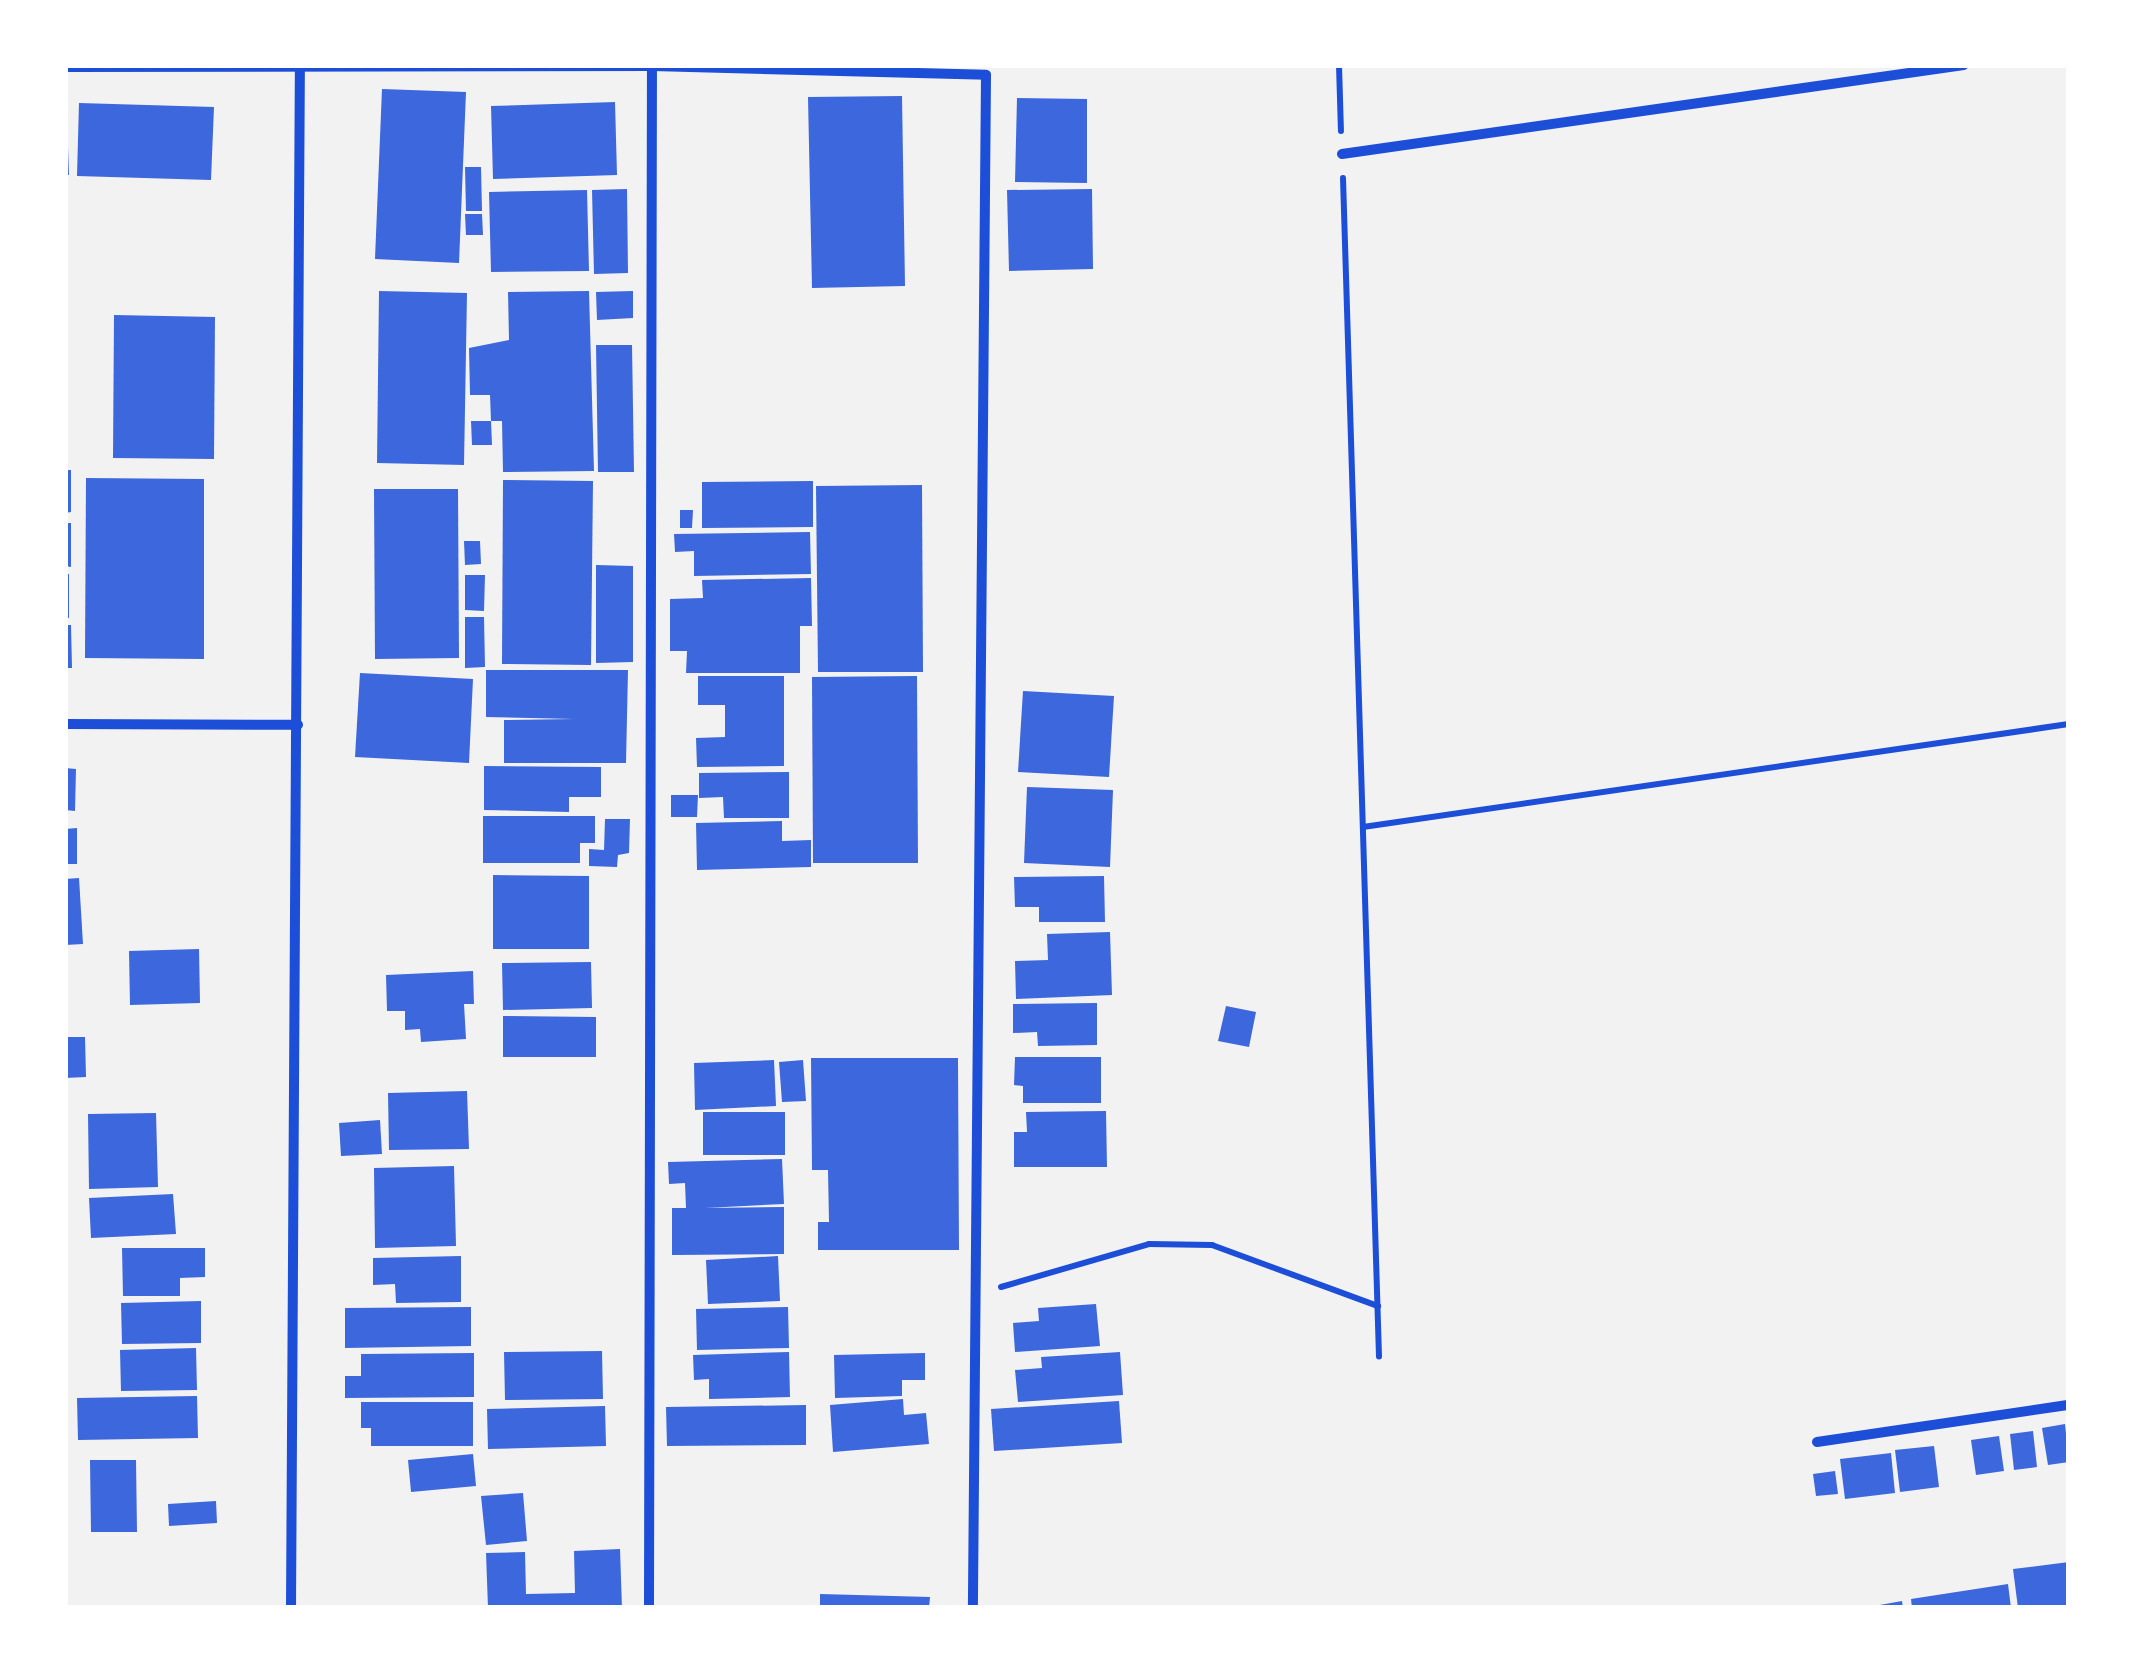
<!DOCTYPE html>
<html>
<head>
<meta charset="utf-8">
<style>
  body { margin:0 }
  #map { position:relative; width:2134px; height:1673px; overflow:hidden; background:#f2f2f2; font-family:"Asap Condensed",sans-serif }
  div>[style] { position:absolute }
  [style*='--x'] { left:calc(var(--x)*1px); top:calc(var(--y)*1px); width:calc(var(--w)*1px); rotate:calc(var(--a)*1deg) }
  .building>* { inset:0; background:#3d67dc }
  .path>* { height:6px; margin:-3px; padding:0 3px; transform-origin:3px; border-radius:3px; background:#1d4ed8 }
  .minor>* { height:10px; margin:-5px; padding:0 5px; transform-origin:5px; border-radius:5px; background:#1d4ed8 }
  span { translate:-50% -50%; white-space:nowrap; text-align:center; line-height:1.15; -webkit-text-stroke:8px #fff; paint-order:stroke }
  .frame { position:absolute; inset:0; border:68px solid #fff; pointer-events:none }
</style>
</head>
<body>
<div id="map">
  <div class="building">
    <div style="clip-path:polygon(382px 89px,466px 92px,459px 263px,375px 259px)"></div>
    <div style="clip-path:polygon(902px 96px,905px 286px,812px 288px,808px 97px)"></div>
    <div style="clip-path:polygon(1017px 98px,1087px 99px,1087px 183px,1015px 182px)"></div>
    <div style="clip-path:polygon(615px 102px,617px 175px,493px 179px,491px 106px)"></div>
    <div style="clip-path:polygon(79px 103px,214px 107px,211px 180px,77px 176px)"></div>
    <div style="clip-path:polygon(65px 148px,68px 148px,69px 175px,65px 175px)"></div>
    <div style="clip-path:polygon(465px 167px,481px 167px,482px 211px,466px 211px)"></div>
    <div style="clip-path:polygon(627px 189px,628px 273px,594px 274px,592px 190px)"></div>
    <div style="clip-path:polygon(1092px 189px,1093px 269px,1009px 271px,1007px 190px)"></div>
    <div style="clip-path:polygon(587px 190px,589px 271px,491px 272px,489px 192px)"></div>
    <div style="clip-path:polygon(465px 214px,482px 214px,483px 235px,466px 235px)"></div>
    <div style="clip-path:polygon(379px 291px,467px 293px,464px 465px,377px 463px)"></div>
    <div style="clip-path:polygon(589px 291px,594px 471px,503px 472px,502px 421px,491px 421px,490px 395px,470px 395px,469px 348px,509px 340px,508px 292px)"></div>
    <div style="clip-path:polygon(633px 291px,633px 318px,597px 320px,596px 292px)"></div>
    <div style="clip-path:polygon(114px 315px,215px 317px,214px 459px,113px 458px)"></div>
    <div style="clip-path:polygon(596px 345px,632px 345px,634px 472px,598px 472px)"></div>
    <div style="clip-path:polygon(471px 421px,491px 421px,492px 445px,472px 445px)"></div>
    <div style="clip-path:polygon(65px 470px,71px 470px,71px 512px,65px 513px)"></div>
    <div style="clip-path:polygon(86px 478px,204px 479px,204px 659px,85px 658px)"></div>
    <div style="clip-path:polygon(503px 480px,593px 481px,591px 665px,502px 664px)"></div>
    <div style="clip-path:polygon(813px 481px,813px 527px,702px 528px,702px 482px)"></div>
    <div style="clip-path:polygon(922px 485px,923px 672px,818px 672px,816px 486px)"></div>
    <div style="clip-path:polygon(374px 489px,458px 489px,459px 658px,375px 659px)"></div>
    <div style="clip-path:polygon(680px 510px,693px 510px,692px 528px,680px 528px)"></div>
    <div style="clip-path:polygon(65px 523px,71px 523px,71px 567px,65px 566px)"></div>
    <div style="clip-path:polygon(810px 532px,811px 574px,694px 576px,694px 551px,675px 552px,674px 534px)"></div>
    <div style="clip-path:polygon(464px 541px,480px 541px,481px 564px,465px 565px)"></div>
    <div style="clip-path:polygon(596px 565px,633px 566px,633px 662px,596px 663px)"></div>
    <div style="clip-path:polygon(65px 574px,69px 574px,69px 618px,65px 618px)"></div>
    <div style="clip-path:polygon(465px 575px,485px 575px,484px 611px,465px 610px)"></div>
    <div style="clip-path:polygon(811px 578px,812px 626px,800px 626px,800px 673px,686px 673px,687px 651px,670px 651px,670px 599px,703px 598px,702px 580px)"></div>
    <div style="clip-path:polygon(465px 617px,484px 617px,485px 667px,465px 668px)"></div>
    <div style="clip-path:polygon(65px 625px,71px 625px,72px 668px,65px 668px)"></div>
    <div style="clip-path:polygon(486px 670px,628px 670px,626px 763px,504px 763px,504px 720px,574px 719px,486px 717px)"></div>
    <div style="clip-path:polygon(360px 673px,473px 679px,469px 763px,355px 757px)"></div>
    <div style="clip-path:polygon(698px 676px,784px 676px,784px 766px,697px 767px,696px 738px,725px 737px,725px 705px,698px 705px)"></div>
    <div style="clip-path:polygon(917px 676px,918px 863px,813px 863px,812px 677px)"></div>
    <div style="clip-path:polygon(1023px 691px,1114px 696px,1109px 777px,1018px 772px)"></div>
    <div style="clip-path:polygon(484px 766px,601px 767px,601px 797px,569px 797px,569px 812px,484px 810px)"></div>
    <div style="clip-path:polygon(65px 768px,76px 769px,75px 811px,65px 810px)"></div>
    <div style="clip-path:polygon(789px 772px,789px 818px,724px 818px,723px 797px,699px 798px,699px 773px)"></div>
    <div style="clip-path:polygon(1027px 787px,1113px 790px,1110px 867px,1024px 863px)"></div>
    <div style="clip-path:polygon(671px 795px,698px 795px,697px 817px,671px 817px)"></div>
    <div style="clip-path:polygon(483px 816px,595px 816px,595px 843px,580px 843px,580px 863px,483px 863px)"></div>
    <div style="clip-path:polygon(605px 819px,630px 819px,629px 853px,618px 855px,617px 867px,589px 866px,589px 849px,604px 850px)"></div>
    <div style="clip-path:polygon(782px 821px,782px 841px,811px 840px,811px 867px,697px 870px,696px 823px)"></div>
    <div style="clip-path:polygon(77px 828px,77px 864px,65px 864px,65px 829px)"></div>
    <div style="clip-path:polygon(493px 875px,589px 876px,589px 949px,493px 949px)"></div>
    <div style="clip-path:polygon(1104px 876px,1105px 922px,1039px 922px,1039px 907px,1015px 907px,1014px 877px)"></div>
    <div style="clip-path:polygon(79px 878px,83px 944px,65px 945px,65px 879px)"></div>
    <div style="clip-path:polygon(1110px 932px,1112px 995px,1016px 999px,1015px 961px,1048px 960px,1047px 934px)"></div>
    <div style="clip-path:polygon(199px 949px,200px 1003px,130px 1005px,129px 951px)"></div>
    <div style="clip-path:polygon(591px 962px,592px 1008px,503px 1010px,502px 963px)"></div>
    <div style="clip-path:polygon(473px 971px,474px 1004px,464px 1004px,466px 1039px,421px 1042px,420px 1029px,405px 1030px,405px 1011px,387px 1011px,386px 975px)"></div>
    <div style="clip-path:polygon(1097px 1003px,1097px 1045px,1038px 1046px,1037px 1032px,1013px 1033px,1013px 1004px)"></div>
    <div style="clip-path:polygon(1226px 1006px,1256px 1012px,1249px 1047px,1218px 1041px)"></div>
    <div style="clip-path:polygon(503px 1016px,596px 1017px,596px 1057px,503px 1057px)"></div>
    <div style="clip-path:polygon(65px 1037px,85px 1037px,86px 1077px,65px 1078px)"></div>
    <div style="clip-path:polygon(1015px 1057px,1101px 1057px,1101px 1103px,1023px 1103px,1023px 1086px,1014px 1085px)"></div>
    <div style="clip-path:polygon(811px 1058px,958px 1058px,959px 1250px,818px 1250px,818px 1222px,829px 1222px,828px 1170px,812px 1170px)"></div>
    <div style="clip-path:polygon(774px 1060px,776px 1106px,695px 1110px,694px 1063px)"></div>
    <div style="clip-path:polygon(803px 1060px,806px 1101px,782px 1102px,779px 1062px)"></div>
    <div style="clip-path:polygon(467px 1091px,469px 1149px,389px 1150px,388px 1093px)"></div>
    <div style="clip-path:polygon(1106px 1111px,1107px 1167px,1014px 1167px,1014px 1132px,1027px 1132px,1026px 1112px)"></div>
    <div style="clip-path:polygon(703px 1112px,785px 1112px,785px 1155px,703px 1155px)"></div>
    <div style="clip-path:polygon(156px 1113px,158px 1187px,89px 1189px,88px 1114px)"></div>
    <div style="clip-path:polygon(380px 1120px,382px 1154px,341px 1156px,339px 1123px)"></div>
    <div style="clip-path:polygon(782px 1159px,784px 1204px,705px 1208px,784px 1207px,784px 1254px,672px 1255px,672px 1208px,686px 1208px,685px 1183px,669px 1184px,668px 1162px)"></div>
    <div style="clip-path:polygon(454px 1166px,456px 1246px,375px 1248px,374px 1168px)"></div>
    <div style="clip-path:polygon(173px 1194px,176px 1234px,91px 1238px,89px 1198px)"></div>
    <div style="clip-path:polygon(122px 1248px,205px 1248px,205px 1277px,180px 1278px,180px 1296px,123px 1296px)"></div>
    <div style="clip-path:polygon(461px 1256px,461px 1302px,396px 1303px,395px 1284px,373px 1285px,373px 1258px)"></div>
    <div style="clip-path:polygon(778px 1256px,780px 1301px,708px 1304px,706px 1260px)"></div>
    <div style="clip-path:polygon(201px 1301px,201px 1343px,122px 1344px,121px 1303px)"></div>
    <div style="clip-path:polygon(1096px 1304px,1100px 1346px,1015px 1352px,1013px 1323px,1039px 1321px,1038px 1308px)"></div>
    <div style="clip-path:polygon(471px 1307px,471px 1346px,345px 1348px,345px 1308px)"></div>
    <div style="clip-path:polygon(788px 1307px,789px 1348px,697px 1350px,696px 1309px)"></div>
    <div style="clip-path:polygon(196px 1348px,197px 1390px,121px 1391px,120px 1350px)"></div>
    <div style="clip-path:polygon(602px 1351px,603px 1399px,505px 1400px,504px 1352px)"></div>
    <div style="clip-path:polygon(789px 1352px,790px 1397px,709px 1399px,709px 1379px,694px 1380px,693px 1355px)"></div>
    <div style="clip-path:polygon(1120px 1352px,1123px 1395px,1018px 1402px,1015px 1370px,1042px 1368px,1041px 1357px)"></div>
    <div style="clip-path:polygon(474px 1353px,474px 1397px,345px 1398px,345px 1376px,361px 1376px,361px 1354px)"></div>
    <div style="clip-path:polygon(925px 1353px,925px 1380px,902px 1380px,902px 1396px,835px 1398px,834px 1355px)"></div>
    <div style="clip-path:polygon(197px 1396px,198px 1438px,78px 1440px,77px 1398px)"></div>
    <div style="clip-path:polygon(903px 1399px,904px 1415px,926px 1413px,929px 1444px,833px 1452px,830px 1405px)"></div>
    <div style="clip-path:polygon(1119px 1401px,1122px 1443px,994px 1451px,991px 1409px)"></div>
    <div style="clip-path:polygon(361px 1402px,473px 1402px,473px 1446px,371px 1446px,371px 1428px,361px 1428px)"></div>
    <div style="clip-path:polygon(806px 1405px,806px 1445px,667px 1446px,666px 1407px)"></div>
    <div style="clip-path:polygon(605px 1406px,606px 1446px,488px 1449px,487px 1409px)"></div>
    <div style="clip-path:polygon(2065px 1424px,2069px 1462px,2048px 1465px,2042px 1428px)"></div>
    <div style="clip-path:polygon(2033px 1431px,2037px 1467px,2014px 1470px,2010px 1434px)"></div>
    <div style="clip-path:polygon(1999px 1436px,2004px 1471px,1976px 1475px,1971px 1440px)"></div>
    <div style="clip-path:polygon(1934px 1446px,1939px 1487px,1900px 1492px,1895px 1450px)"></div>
    <div style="clip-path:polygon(1891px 1453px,1895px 1493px,1845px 1499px,1840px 1459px)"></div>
    <div style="clip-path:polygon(473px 1454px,476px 1486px,411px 1492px,408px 1460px)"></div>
    <div style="clip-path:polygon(90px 1460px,136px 1460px,137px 1532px,91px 1532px)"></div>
    <div style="clip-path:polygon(1835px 1471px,1838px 1494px,1816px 1496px,1813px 1474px)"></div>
    <div style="clip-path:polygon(523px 1493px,527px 1541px,486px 1545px,481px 1496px)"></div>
    <div style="clip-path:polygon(216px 1501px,217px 1523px,169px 1526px,168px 1504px)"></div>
    <div style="clip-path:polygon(620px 1549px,622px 1608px,488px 1608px,486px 1553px,525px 1552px,526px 1594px,575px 1593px,574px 1551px)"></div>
    <div style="clip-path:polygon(2069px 1562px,2069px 1608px,2018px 1608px,2013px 1569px)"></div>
    <div style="clip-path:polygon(2008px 1584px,2011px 1608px,1912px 1608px,1911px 1599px)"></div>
    <div style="clip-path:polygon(820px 1594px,930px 1597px,929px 1608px,820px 1608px)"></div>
    <div style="clip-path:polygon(1902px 1601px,1903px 1608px,1874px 1608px,1874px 1606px)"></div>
  </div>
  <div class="path">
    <div style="--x:1339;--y:65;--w:66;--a:88.3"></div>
    <div style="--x:1343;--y:178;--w:1179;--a:88.25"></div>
    <div style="--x:1363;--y:827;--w:713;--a:-8.3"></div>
    <div style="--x:1001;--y:1287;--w:154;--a:-16.2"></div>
    <div style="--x:1149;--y:1244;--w:63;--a:0.9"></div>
    <div style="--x:1212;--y:1245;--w:177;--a:20.2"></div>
  </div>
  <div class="minor">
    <div style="--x:65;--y:67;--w:587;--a:-0.1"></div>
    <div style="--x:652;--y:66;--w:334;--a:1.5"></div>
    <div style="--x:986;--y:75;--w:1533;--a:90.49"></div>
    <div style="--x:1342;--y:154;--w:628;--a:-8.14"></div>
    <div style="--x:65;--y:724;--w:233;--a:0.2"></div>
    <div style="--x:1817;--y:1442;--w:255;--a:-8.4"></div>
    <div style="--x:291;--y:1608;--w:1543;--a:-89.67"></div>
    <div style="--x:649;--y:1608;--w:1542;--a:-89.89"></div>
  </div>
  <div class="frame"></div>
</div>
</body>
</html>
